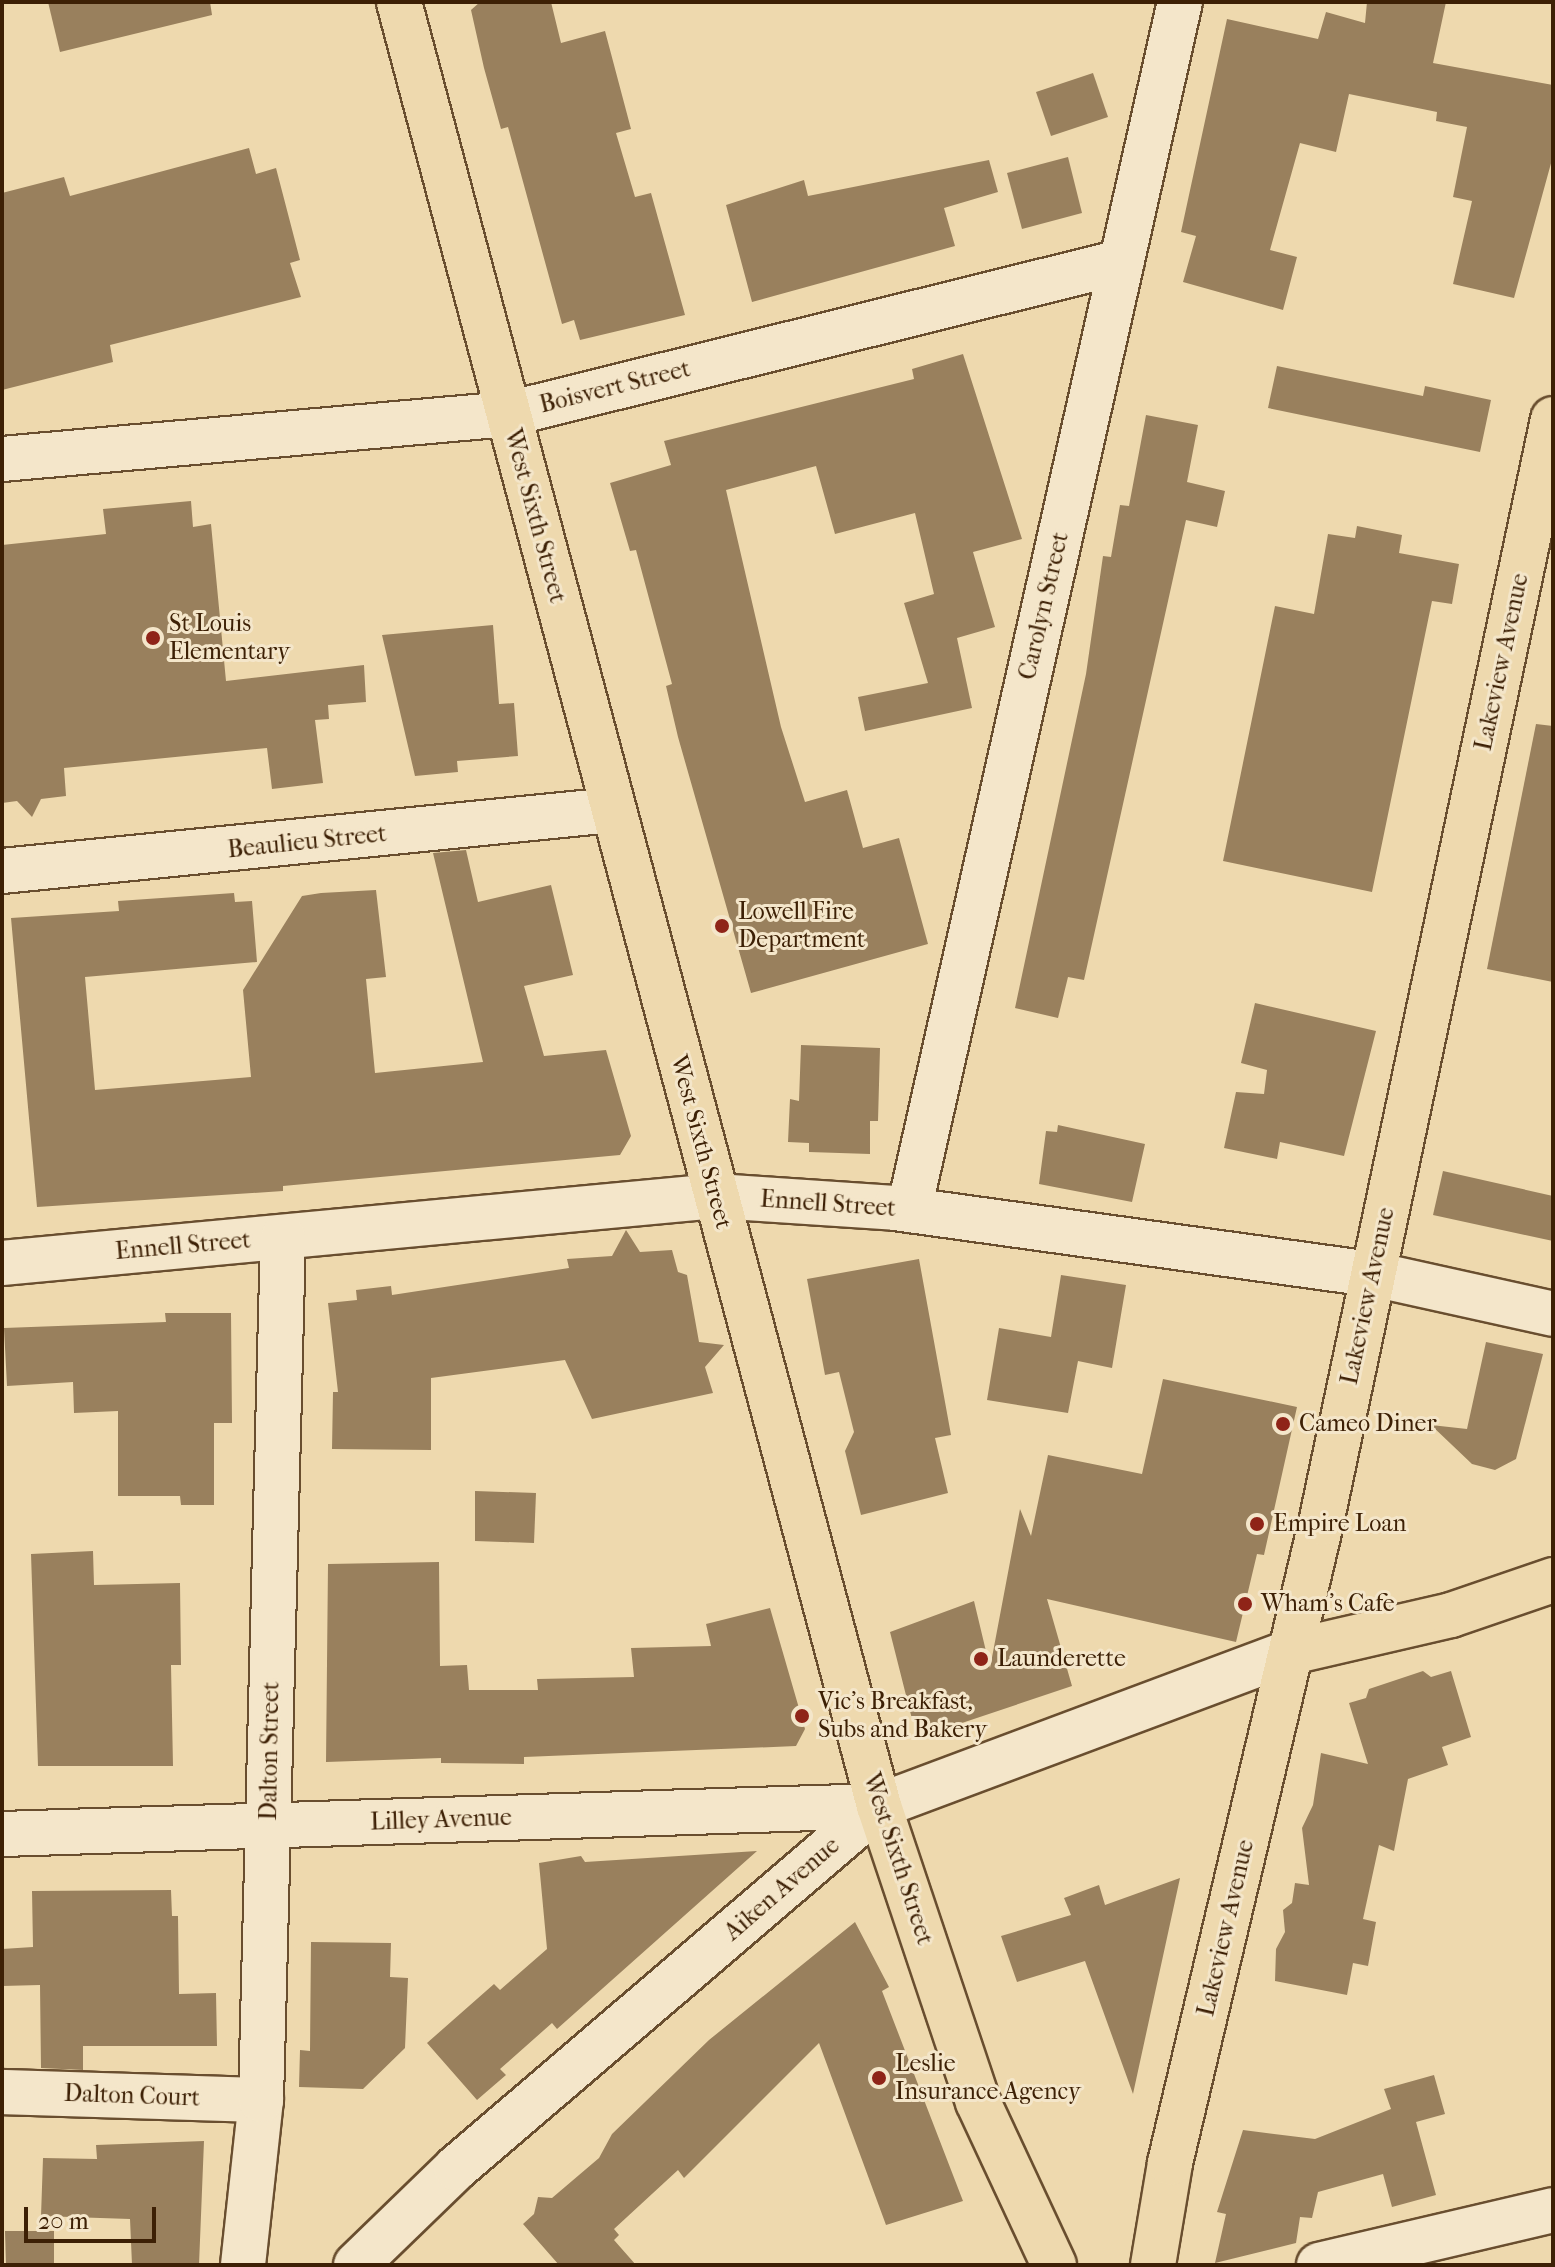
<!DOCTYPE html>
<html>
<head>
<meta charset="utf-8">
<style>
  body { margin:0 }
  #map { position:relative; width:1555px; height:2267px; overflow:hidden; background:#eed9ae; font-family:"IM FELL French Canon",serif }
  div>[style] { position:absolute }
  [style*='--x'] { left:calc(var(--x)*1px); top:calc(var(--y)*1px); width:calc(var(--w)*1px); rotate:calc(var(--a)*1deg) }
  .building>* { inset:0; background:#99805d }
  .roads { filter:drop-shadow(2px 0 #694e2f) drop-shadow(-2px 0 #694e2f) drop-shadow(0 2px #694e2f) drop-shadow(0 -2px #694e2f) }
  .minor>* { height:44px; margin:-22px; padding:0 22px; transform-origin:22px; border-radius:22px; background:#f4e6ca }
  .major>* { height:44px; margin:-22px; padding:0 22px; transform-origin:22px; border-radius:22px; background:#eed9ae }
  .dots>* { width:22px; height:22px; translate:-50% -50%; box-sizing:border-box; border:4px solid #f4e6ca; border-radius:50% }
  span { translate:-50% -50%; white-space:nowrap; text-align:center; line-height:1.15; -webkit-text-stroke:6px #f4e6ca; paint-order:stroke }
  .street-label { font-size:24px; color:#3d2005 }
  .poi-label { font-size:24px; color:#3d2005 }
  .left { translate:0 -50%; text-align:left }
  .frame { position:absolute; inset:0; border:4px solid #3d2005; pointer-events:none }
  .scale { position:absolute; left:24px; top:2207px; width:132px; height:36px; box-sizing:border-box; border:4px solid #3d2005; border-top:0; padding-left:10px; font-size:24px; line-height:28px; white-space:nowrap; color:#3d2005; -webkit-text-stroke:6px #f4e6ca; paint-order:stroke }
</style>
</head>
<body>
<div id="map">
  <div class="building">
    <div style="clip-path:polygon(48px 2px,210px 2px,212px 15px,60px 52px)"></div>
    <div style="clip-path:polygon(480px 2px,551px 2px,561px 43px,605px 31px,631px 129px,616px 133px,635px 197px,651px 193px,685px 315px,580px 340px,574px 320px,562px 324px,508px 127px,501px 129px,484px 68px,471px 10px)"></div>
    <div style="clip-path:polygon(1367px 2px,1446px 2px,1433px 63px,1553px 85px,1553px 156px,1514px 298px,1453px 284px,1472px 201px,1453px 197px,1467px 127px,1436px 121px,1437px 112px,1349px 94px,1336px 152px,1300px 143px,1270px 250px,1297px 257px,1283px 310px,1183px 282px,1196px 236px,1181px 232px,1227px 19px,1318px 39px,1326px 12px,1365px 23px)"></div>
    <div style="clip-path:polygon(1093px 73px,1108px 117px,1051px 136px,1036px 92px)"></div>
    <div style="clip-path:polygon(249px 148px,256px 174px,276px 168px,300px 260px,290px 263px,301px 297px,110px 345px,113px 362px,2px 390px,2px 193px,64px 177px,70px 196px)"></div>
    <div style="clip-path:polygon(1068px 157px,1082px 213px,1022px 229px,1007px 173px)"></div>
    <div style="clip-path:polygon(989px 160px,998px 192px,944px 208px,955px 246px,752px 302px,726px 205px,804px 180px,808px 196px)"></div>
    <div style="clip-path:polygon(963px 354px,1022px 539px,973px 552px,995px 627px,957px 638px,972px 708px,865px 731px,858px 697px,928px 683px,904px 603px,934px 594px,915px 513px,835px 534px,816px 466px,726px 490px,781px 727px,805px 802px,847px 790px,863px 848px,899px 838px,928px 944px,751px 993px,678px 737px,666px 686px,672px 684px,636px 550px,630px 551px,610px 483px,671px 465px,664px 441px,914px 379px,912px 369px)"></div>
    <div style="clip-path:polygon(1277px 366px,1423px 396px,1425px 386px,1491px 400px,1480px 452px,1268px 408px)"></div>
    <div style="clip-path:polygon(1146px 415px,1198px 425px,1187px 482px,1225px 491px,1217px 527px,1186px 520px,1084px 980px,1068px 977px,1058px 1018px,1015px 1008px,1086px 674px,1103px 556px,1111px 557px,1120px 505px,1129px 506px)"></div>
    <div style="clip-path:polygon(191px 501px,193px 527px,211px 524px,226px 681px,364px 665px,366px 702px,328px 705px,329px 719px,315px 720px,323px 783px,272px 789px,267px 748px,64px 768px,66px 796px,41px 799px,32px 817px,17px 801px,2px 803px,2px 545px,106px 534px,103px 509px)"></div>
    <div style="clip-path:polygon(1357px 526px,1402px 535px,1399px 553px,1459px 564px,1452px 604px,1432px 601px,1372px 892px,1223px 861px,1275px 606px,1314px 614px,1328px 534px,1355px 538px)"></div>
    <div style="clip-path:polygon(493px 625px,499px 704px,514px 703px,518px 756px,457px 761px,458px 772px,415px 776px,382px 635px)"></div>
    <div style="clip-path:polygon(1536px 724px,1553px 726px,1553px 982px,1487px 969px)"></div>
    <div style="clip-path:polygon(466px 850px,478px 902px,551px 885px,573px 975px,524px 986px,544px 1056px,606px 1050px,631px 1136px,620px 1155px,283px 1186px,283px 1191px,37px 1207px,11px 918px,119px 911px,118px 901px,234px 893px,235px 902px,252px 901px,257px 962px,85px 977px,95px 1090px,251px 1077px,243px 990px,302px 896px,321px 893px,376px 890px,386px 977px,366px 979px,375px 1073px,483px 1062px,433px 853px)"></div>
    <div style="clip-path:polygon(1255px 1003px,1376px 1031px,1344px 1156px,1280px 1142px,1277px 1159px,1224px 1148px,1236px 1092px,1264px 1094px,1267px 1070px,1241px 1063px)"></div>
    <div style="clip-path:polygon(801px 1045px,880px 1048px,878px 1121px,870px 1121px,870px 1154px,809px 1152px,809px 1143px,788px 1142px,790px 1099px,799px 1101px)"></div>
    <div style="clip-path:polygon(1058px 1125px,1145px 1144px,1132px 1202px,1039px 1184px,1046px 1131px,1057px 1132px)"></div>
    <div style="clip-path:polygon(1443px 1171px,1553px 1196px,1553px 1241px,1433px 1215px)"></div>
    <div style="clip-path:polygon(626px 1230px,640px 1252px,672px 1250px,678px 1272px,687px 1275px,699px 1342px,724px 1345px,705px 1367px,713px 1393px,592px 1419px,565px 1360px,431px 1378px,431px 1450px,332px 1449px,333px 1392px,338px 1392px,328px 1303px,357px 1300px,356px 1290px,391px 1286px,392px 1295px,569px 1268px,567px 1259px,612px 1256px)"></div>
    <div style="clip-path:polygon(919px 1259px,951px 1435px,935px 1438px,948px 1493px,861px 1515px,845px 1451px,854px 1432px,839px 1372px,825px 1375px,807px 1279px)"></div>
    <div style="clip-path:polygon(1061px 1275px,1126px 1285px,1112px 1368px,1078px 1361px,1068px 1413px,987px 1400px,999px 1328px,1051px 1337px)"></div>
    <div style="clip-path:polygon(165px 1313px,231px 1313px,232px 1423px,214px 1423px,214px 1505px,181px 1505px,180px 1496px,118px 1496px,118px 1411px,74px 1413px,73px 1382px,7px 1386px,4px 1328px,166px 1322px)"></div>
    <div style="clip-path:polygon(1486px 1342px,1543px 1354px,1516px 1459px,1495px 1470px,1472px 1464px,1431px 1425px,1467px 1429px)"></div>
    <div style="clip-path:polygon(1163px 1379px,1297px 1407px,1264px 1555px,1257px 1554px,1236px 1642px,1047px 1599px,1072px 1686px,935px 1732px,912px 1719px,890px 1632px,974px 1601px,990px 1668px,1020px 1509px,1031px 1536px,1048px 1455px,1142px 1474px)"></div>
    <div style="clip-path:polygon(475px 1491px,536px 1493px,534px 1543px,475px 1541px)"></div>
    <div style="clip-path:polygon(93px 1551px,94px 1585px,180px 1583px,181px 1665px,171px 1665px,173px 1766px,38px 1766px,31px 1554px)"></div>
    <div style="clip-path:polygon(439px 1562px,440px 1666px,467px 1665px,469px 1690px,538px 1690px,537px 1679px,634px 1677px,631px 1648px,711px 1646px,706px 1624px,770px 1608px,805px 1729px,796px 1746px,524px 1757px,524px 1764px,441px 1763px,441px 1758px,326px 1762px,328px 1564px)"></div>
    <div style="clip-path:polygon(1423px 1671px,1431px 1677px,1451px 1671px,1471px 1737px,1442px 1747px,1448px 1765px,1408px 1779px,1394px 1851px,1379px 1845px,1363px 1919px,1376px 1922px,1368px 1966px,1353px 1963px,1347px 1995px,1275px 1981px,1276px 1949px,1285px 1932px,1283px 1910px,1292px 1903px,1295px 1883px,1309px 1885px,1302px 1828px,1313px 1805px,1321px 1753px,1368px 1764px,1349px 1703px,1366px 1698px,1369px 1689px)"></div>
    <div style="clip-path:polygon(757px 1851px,557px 2029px,552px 2023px,500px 2069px,506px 2075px,477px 2100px,427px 2043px,494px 1984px,500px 1990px,547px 1949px,539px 1863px,581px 1856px,585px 1862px)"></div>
    <div style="clip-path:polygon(1180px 1878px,1133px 2094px,1085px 1961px,1017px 1982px,1001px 1936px,1071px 1915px,1064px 1898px,1099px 1885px,1105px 1905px)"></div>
    <div style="clip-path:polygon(171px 1890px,172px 1916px,178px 1916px,179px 1994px,216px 1993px,217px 2046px,83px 2046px,83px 2070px,41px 2068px,40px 1985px,2px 1986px,2px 1949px,33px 1947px,32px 1891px)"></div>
    <div style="clip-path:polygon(855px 1922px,889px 1987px,882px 1991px,963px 2201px,886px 2225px,819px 2043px,684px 2178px,678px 2170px,614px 2229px,619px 2235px,614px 2240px,636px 2265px,559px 2265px,523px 2224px,534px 2214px,538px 2197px,552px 2198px,599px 2158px,612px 2134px,709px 2040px)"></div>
    <div style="clip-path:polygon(311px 1942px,391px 1943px,390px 1977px,408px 1978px,405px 2048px,363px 2089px,299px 2087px,300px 2050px,310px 2051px)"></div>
    <div style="clip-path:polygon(1434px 2075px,1445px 2114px,1416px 2122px,1436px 2195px,1392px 2207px,1383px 2174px,1318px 2192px,1312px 2218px,1300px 2217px,1296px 2243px,1215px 2263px,1226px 2214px,1217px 2212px,1243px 2130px,1315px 2139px,1391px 2109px,1384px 2089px)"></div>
    <div style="clip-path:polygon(204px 2141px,199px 2265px,132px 2265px,130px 2219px,41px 2216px,43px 2158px,97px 2159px,96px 2145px)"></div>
    <div style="clip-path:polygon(5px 2231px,54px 2231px,54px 2265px,6px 2265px)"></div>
  </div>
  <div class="roads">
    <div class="minor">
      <div style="--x:2;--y:459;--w:508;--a:-5.08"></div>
      <div style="--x:508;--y:414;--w:632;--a:-13.93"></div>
      <div style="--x:2;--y:871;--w:613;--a:-5.71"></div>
      <div style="--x:909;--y:1210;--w:1238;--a:-77.36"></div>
      <div style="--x:2;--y:1263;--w:717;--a:-5.36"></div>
      <div style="--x:716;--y:1196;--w:179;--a:3.8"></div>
      <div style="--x:895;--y:1208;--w:483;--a:7.9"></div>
      <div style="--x:1373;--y:1274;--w:184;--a:12.5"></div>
      <div style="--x:2;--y:1834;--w:877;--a:-1.83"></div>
      <div style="--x:2;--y:2092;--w:259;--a:1.8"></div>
      <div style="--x:243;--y:2265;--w:166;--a:-83.8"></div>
      <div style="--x:261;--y:2100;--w:863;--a:-88.54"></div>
      <div style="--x:356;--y:2265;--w:139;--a:-44.1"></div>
      <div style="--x:456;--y:2168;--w:557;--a:-40.56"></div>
      <div style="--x:879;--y:1806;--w:440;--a:-20.5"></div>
      <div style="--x:1319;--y:2265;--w:240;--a:-13.2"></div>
    </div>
    <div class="major">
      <div style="--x:399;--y:2;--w:1867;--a:75.1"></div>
      <div style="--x:879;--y:1806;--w:312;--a:71.5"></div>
      <div style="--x:978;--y:2102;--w:180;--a:65"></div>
      <div style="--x:1291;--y:1652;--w:164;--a:-13"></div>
      <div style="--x:1451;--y:1615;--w:108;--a:-18.9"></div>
      <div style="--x:1153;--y:2265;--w:103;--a:-80.5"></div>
      <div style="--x:1170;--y:2163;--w:658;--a:-76.72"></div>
      <div style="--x:1321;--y:1523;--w:1128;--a:-78.13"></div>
    </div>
  </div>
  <div class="dots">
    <div style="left:153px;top:638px;background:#8f2418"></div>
    <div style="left:722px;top:926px;background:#8f2418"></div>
    <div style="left:1283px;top:1424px;background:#8f2418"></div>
    <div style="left:1257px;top:1524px;background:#8f2418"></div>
    <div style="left:1245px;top:1604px;background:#8f2418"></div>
    <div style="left:981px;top:1659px;background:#8f2418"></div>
    <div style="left:802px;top:1716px;background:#8f2418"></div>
    <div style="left:879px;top:2078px;background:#8f2418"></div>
  </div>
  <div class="street-label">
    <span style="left:615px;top:387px;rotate:-14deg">Boisvert Street</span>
    <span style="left:535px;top:516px;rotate:75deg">West Sixth Street</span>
    <span style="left:1044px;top:606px;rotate:-77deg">Carolyn Street</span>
    <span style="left:1502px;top:662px;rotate:-78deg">Lakeview Avenue</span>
    <span style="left:307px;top:842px;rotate:-6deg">Beaulieu Street</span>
    <span style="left:701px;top:1142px;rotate:75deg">West Sixth Street</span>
    <span style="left:828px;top:1204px;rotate:4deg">Ennell Street</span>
    <span style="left:183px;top:1246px;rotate:-5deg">Ennell Street</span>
    <span style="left:1368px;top:1296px;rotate:-78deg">Lakeview Avenue</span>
    <span style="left:270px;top:1751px;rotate:-89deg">Dalton Street</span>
    <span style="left:441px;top:1820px;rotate:-2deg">Lilley Avenue</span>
    <span style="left:898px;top:1859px;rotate:72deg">West Sixth Street</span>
    <span style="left:782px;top:1889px;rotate:-41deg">Aiken Avenue</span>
    <span style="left:1226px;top:1928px;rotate:-77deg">Lakeview Avenue</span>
    <span style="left:132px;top:2096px;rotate:2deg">Dalton Court</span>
  </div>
  <div class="poi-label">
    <span class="left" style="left:169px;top:638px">St Louis<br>Elementary</span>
    <span class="left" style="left:738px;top:926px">Lowell Fire<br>Department</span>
    <span class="left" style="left:1299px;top:1424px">Cameo Diner</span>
    <span class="left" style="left:1273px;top:1524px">Empire Loan</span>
    <span class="left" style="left:1261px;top:1604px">Wham's Cafe</span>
    <span class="left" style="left:997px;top:1659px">Launderette</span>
    <span class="left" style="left:818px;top:1716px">Vic’s Breakfast,<br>Subs and Bakery</span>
    <span class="left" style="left:895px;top:2078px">Leslie<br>Insurance Agency</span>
  </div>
  <div class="frame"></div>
  <div class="scale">20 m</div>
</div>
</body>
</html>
